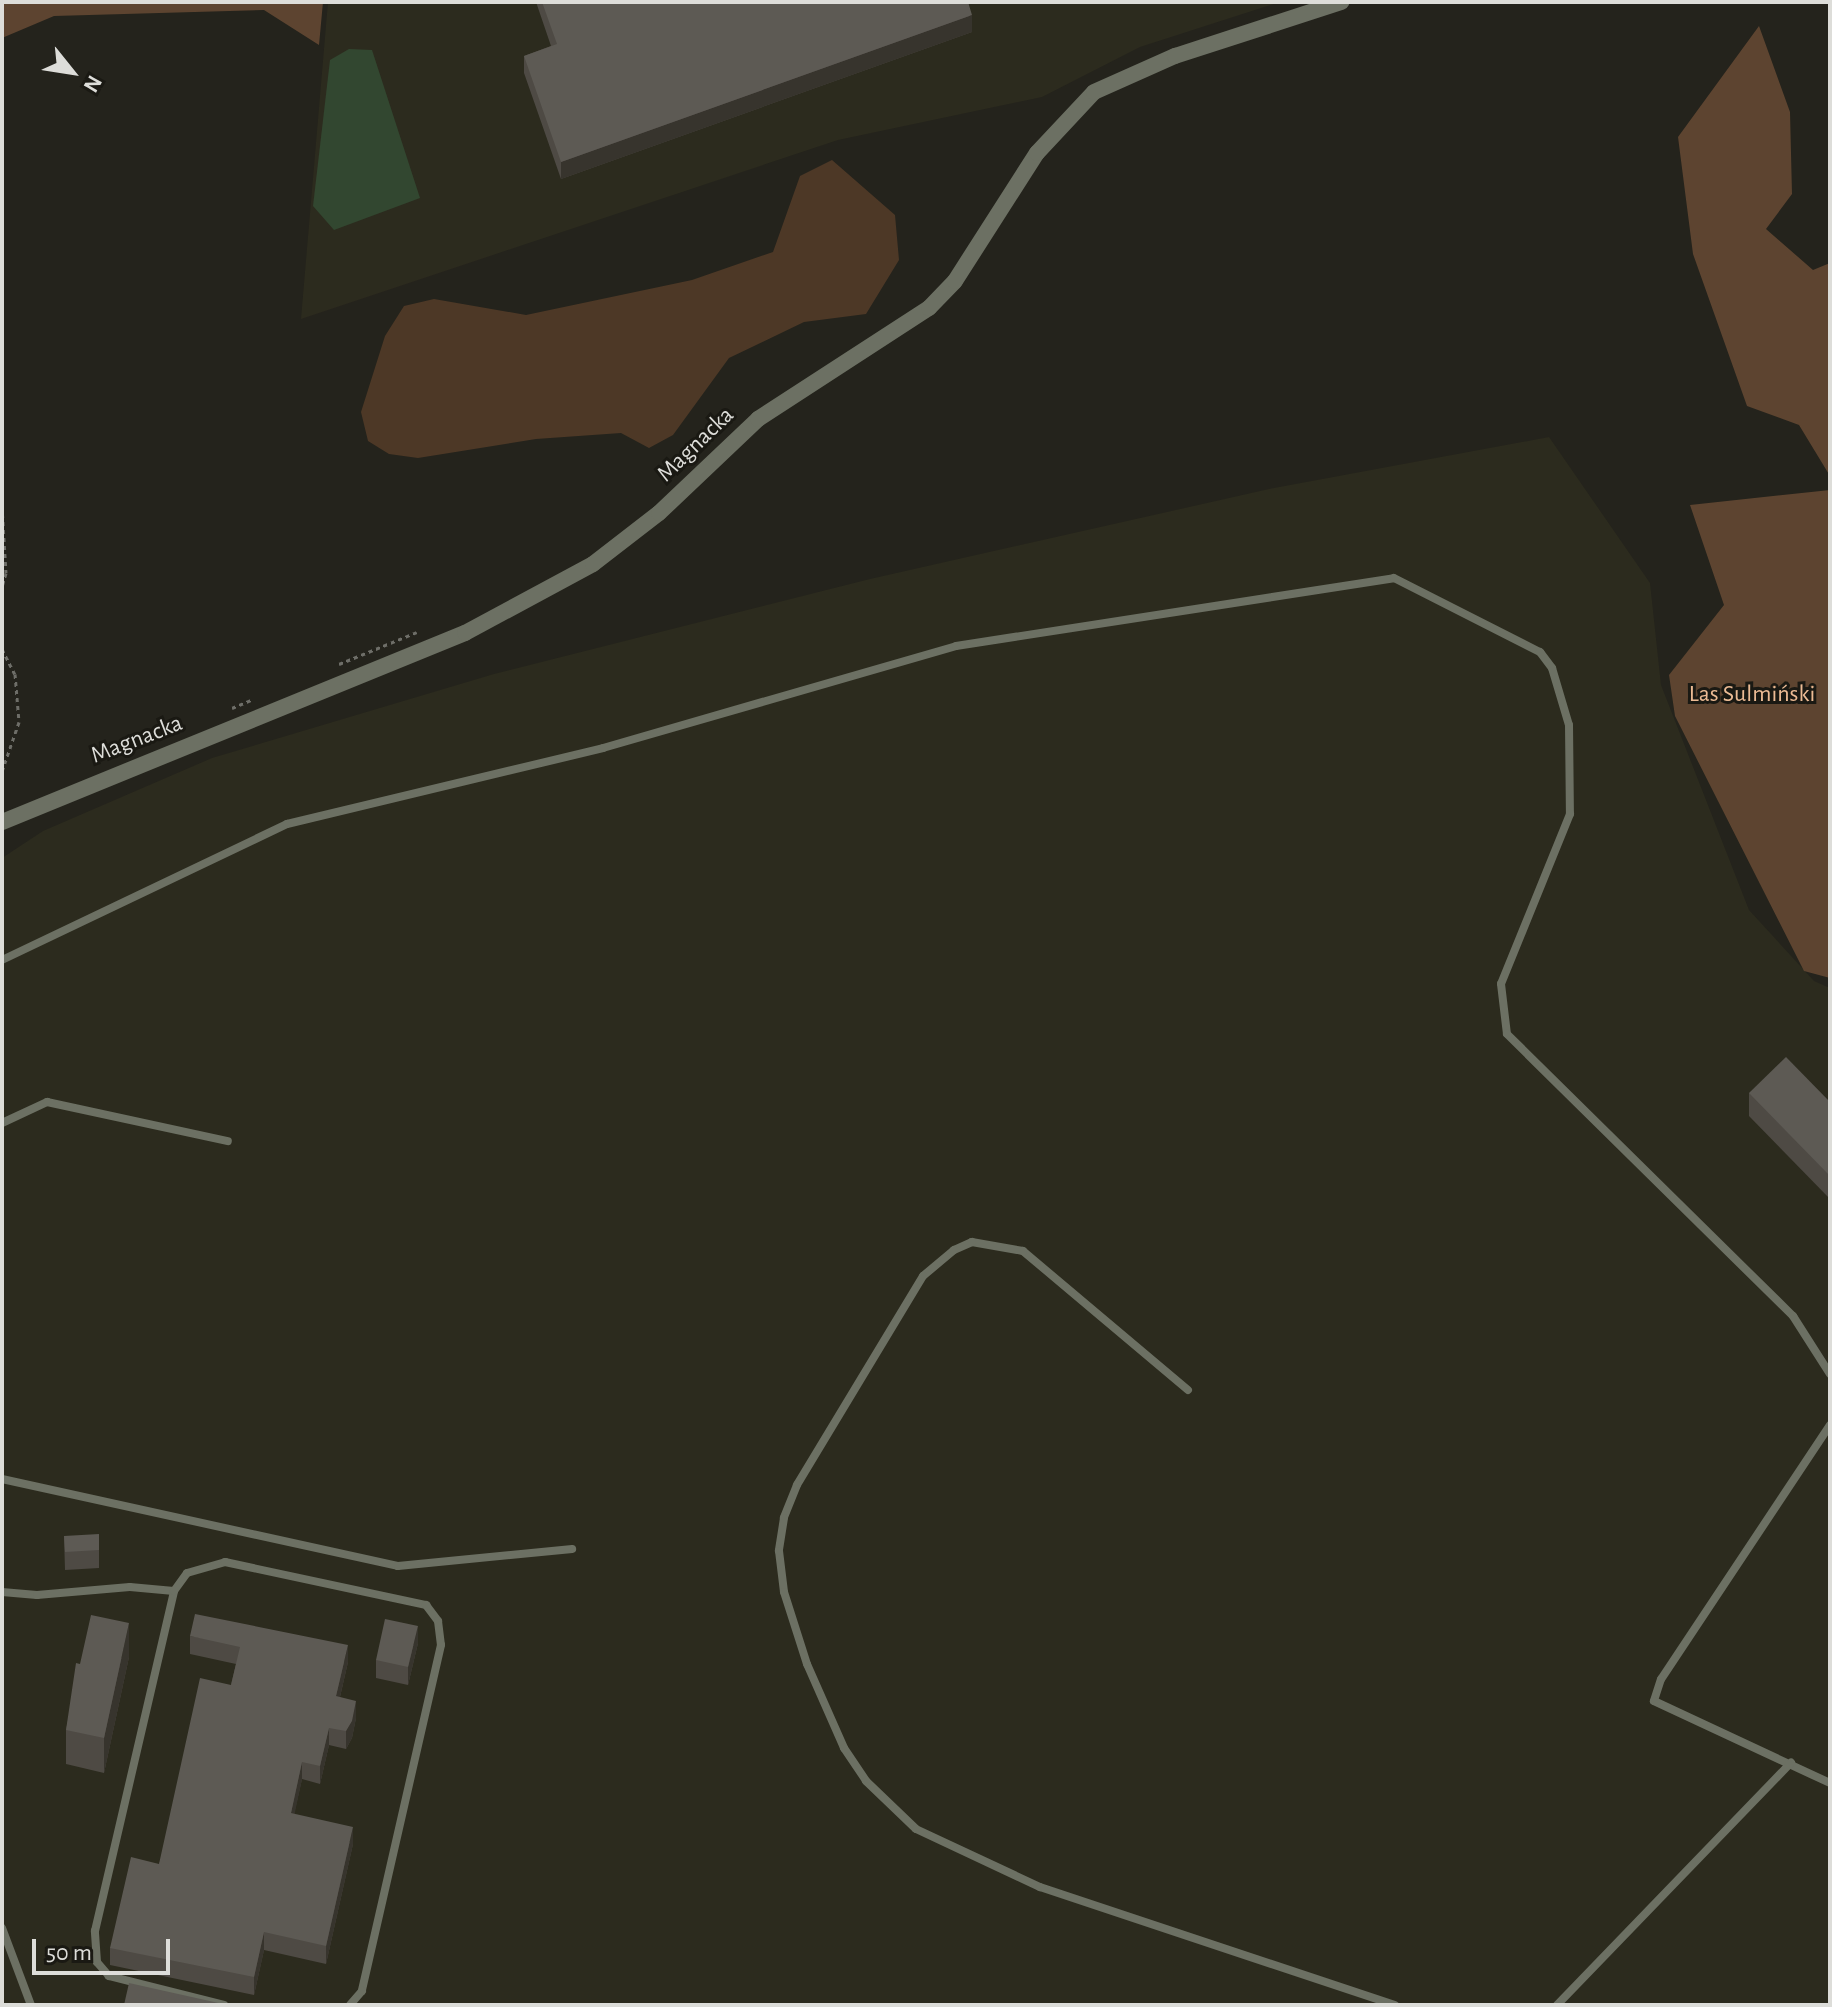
<!DOCTYPE html>
<html>
<head>
<meta charset="utf-8">
<style>
  body { margin:0 }
  #map { position:relative; width:1832px; height:2007px; overflow:hidden; background:#24231c; font-family:"Alegreya Sans",sans-serif }
  div>[style] { position:absolute }
  [style*='--x'] { left:calc(var(--x)*1px); top:calc(var(--y)*1px); width:calc(var(--w)*1px); rotate:calc(var(--a)*1deg) }
  .built>* { inset:0; background:#2c2b1e }
  .green>* { inset:0; background:#4d3826 }
  .forest>* { inset:0; background:#5d4430 }
  .water>* { inset:0; background:#324730 }
  .path>* { height:3px; margin-top:-1.5px; transform-origin:0; background:repeating-linear-gradient(90deg,#6e6e68 0 4px,transparent 0 8px) }
  .service>* { height:8px; margin:-4px; padding:0 4px; transform-origin:4px; border-radius:4px; background:#6c7063 }
  .minor>* { height:16px; margin:-8px; padding:0 8px; transform-origin:8px; border-radius:8px; background:#6c7063 }
  .wall>* { inset:0; background:#4e4a44 }
  .shaded-wall>* { inset:0; background:#37342d }
  .building>* { inset:0; background:#5d5a54 }
  span { translate:-50% -50%; white-space:nowrap; text-align:center; line-height:1.15; -webkit-text-stroke:6px #1a1913; paint-order:stroke }
  .street-label { font-size:24px; color:#ddddd9 }
  .park-label { font-size:24px; color:#ecbb94 }
  .frame { position:absolute; inset:0; border:4px solid #ddddd9; pointer-events:none }
  .north { position:absolute; left:32px; top:32px; width:80px; height:80px; -webkit-text-stroke:6px #1a1913; paint-order:stroke; rotate:120deg; font-size:22px; font-weight:700; line-height:32px; text-align:center; color:#ddddd9 }
  .north::after { content:''; display:block; margin:auto; width:28px; height:36px; background:#ddddd9; clip-path:polygon(50% 0,100% 100%,50% 72%,0 100%) }
  .scale { position:absolute; left:32px; top:1939px; width:138px; height:36px; box-sizing:border-box; border:4px solid #ddddd9; border-top:0; padding-left:10px; font-size:24px; line-height:28px; white-space:nowrap; color:#ddddd9; -webkit-text-stroke:6px #1a1913; paint-order:stroke }
</style>
</head>
<body>
<div id="map">
  <div class="built">
    <div style="clip-path:polygon(328px 2px,1280px 2px,1140px 47px,1042px 97px,838px 140px,301px 319px)"></div>
    <div style="clip-path:polygon(1549px 437px,1650px 583px,1661px 685px,1749px 910px,1814px 981px,1830px 988px,1830px 2005px,2px 2005px,2px 858px,43px 831px,212px 758px,494px 674px,870px 579px,1269px 489px)"></div>
  </div>
  <div class="green">
    <div style="clip-path:polygon(832px 160px,895px 215px,899px 260px,866px 314px,804px 322px,729px 358px,673px 435px,649px 448px,621px 433px,536px 439px,418px 458px,389px 454px,368px 441px,361px 412px,385px 336px,404px 306px,434px 299px,526px 315px,692px 280px,773px 252px,800px 176px)"></div>
  </div>
  <div class="forest">
    <div style="clip-path:polygon(2px 2px,323px 2px,319px 45px,264px 10px,54px 16px,2px 38px)"></div>
    <div style="clip-path:polygon(1759px 26px,1790px 112px,1792px 194px,1766px 229px,1813px 270px,1830px 263px,1830px 476px,1799px 425px,1747px 406px,1693px 254px,1678px 137px)"></div>
    <div style="clip-path:polygon(1830px 490px,1830px 978px,1804px 971px,1675px 716px,1669px 675px,1724px 605px,1690px 505px)"></div>
  </div>
  <div class="water">
    <div style="clip-path:polygon(349px 49px,372px 50px,420px 198px,334px 230px,313px 206px,330px 60px)"></div>
  </div>
  <div class="path">
    <div style="--x:2;--y:506;--w:67;--a:86.6"></div>
    <div style="--x:6;--y:573;--w:15;--a:106"></div>
    <div style="--x:2;--y:649;--w:28;--a:63"></div>
    <div style="--x:15;--y:674;--w:48;--a:85.2"></div>
    <div style="--x:19;--y:722;--w:52;--a:109.1"></div>
    <div style="--x:339;--y:664;--w:84;--a:-22.3"></div>
    <div style="--x:232;--y:708;--w:21;--a:-23"></div>
  </div>
  <div class="service">
    <div style="--x:2;--y:960;--w:316;--a:-25.5"></div>
    <div style="--x:287;--y:824;--w:325;--a:-13.5"></div>
    <div style="--x:603;--y:748;--w:367;--a:-16.1"></div>
    <div style="--x:956;--y:646;--w:443;--a:-8.8"></div>
    <div style="--x:1394;--y:578;--w:164;--a:26.9"></div>
    <div style="--x:1540;--y:652;--w:20;--a:53"></div>
    <div style="--x:1552;--y:668;--w:59;--a:73.4"></div>
    <div style="--x:1569;--y:725;--w:89;--a:89.4"></div>
    <div style="--x:1570;--y:814;--w:183;--a:112.1"></div>
    <div style="--x:1501;--y:984;--w:50;--a:83.2"></div>
    <div style="--x:1507;--y:1034;--w:402;--a:44.6"></div>
    <div style="--x:1793;--y:1316;--w:69;--a:57.5"></div>
    <div style="--x:2;--y:1123;--w:50;--a:-25"></div>
    <div style="--x:47;--y:1102;--w:185;--a:12.2"></div>
    <div style="--x:1188;--y:1390;--w:216;--a:-139.9"></div>
    <div style="--x:1023;--y:1251;--w:52;--a:-170"></div>
    <div style="--x:972;--y:1242;--w:20;--a:156"></div>
    <div style="--x:954;--y:1250;--w:40;--a:140"></div>
    <div style="--x:923;--y:1276;--w:244;--a:121.1"></div>
    <div style="--x:797;--y:1485;--w:35;--a:112"></div>
    <div style="--x:784;--y:1518;--w:33;--a:99"></div>
    <div style="--x:779;--y:1551;--w:41;--a:83"></div>
    <div style="--x:784;--y:1592;--w:76;--a:72.3"></div>
    <div style="--x:807;--y:1664;--w:92;--a:66.2"></div>
    <div style="--x:844;--y:1748;--w:40;--a:56"></div>
    <div style="--x:866;--y:1781;--w:69;--a:43.8"></div>
    <div style="--x:916;--y:1829;--w:137;--a:25.1"></div>
    <div style="--x:1040;--y:1887;--w:374;--a:18.4"></div>
    <div style="--x:1830;--y:1425;--w:305;--a:123.6"></div>
    <div style="--x:1661;--y:1679;--w:23;--a:108"></div>
    <div style="--x:1654;--y:1701;--w:194;--a:25"></div>
    <div style="--x:2;--y:1479;--w:405;--a:12.4"></div>
    <div style="--x:398;--y:1566;--w:175;--a:-5.6"></div>
    <div style="--x:2;--y:1592;--w:35;--a:5"></div>
    <div style="--x:37;--y:1595;--w:93;--a:-4.9"></div>
    <div style="--x:130;--y:1587;--w:44;--a:5.2"></div>
    <div style="--x:2;--y:1928;--w:82;--a:69.4"></div>
    <div style="--x:224;--y:2005;--w:119;--a:-165.8"></div>
    <div style="--x:109;--y:1976;--w:18;--a:-131"></div>
    <div style="--x:97;--y:1962;--w:31;--a:-94"></div>
    <div style="--x:95;--y:1931;--w:349;--a:-76.9"></div>
    <div style="--x:174;--y:1591;--w:22;--a:-54"></div>
    <div style="--x:187;--y:1573;--w:40;--a:-16"></div>
    <div style="--x:225;--y:1562;--w:206;--a:12.1"></div>
    <div style="--x:426;--y:1605;--w:20;--a:53"></div>
    <div style="--x:438;--y:1621;--w:24;--a:83"></div>
    <div style="--x:441;--y:1645;--w:355;--a:102.9"></div>
    <div style="--x:362;--y:1991;--w:18;--a:131"></div>
    <div style="--x:1557;--y:2005;--w:337;--a:-46"></div>
  </div>
  <div class="minor">
    <div style="--x:2;--y:822;--w:500;--a:-22.21"></div>
    <div style="--x:465;--y:633;--w:145;--a:-28.3"></div>
    <div style="--x:593;--y:564;--w:83;--a:-37.7"></div>
    <div style="--x:659;--y:513;--w:137;--a:-43.5"></div>
    <div style="--x:758;--y:419;--w:204;--a:-33"></div>
    <div style="--x:929;--y:308;--w:37;--a:-46"></div>
    <div style="--x:955;--y:281;--w:152;--a:-57.4"></div>
    <div style="--x:1037;--y:153;--w:83;--a:-46.9"></div>
    <div style="--x:1094;--y:92;--w:89;--a:-24"></div>
    <div style="--x:1175;--y:56;--w:175;--a:-18"></div>
  </div>
  <div class="wall">
    <div style="clip-path:polygon(536px 2px,968px 2px,972px 32px,561px 179px,524px 73px,524px 56px,551px 46px)"></div>
    <div style="clip-path:polygon(1749px 1093px,1830px 1102px,1830px 1199px,1749px 1116px)"></div>
    <div style="clip-path:polygon(64px 1536px,99px 1550px,99px 1568px,65px 1570px)"></div>
    <div style="clip-path:polygon(190px 1636px,348px 1662px,340px 1697px,356px 1718px,352px 1738px,346px 1749px,329px 1745px,320px 1784px,302px 1779px,294px 1814px,353px 1844px,326px 1964px,264px 1950px,254px 1995px,110px 1965px,110px 1948px,159px 1864px,231px 1685px,236px 1664px,190px 1654px)"></div>
    <div style="clip-path:polygon(418px 1643px,408px 1685px,376px 1678px,376px 1660px)"></div>
    <div style="clip-path:polygon(129px 1657px,104px 1773px,66px 1764px,66px 1730px,80px 1664px)"></div>
  </div>
  <div class="shaded-wall">
    <div style="clip-path:polygon(972px 15px,972px 32px,561px 179px,561px 162px)"></div>
    <div style="clip-path:polygon(129px 1623px,129px 1657px,104px 1773px,104px 1738px)"></div>
    <div style="clip-path:polygon(418px 1626px,418px 1643px,408px 1685px,408px 1667px)"></div>
    <div style="clip-path:polygon(348px 1645px,348px 1662px,336px 1714px,336px 1696px)"></div>
    <div style="clip-path:polygon(356px 1701px,356px 1718px,352px 1738px,346px 1749px,346px 1731px)"></div>
    <div style="clip-path:polygon(329px 1728px,329px 1745px,320px 1784px,320px 1766px)"></div>
    <div style="clip-path:polygon(302px 1762px,302px 1779px,291px 1831px,291px 1813px)"></div>
    <div style="clip-path:polygon(353px 1827px,353px 1844px,326px 1964px,326px 1946px)"></div>
    <div style="clip-path:polygon(264px 1932px,264px 1950px,254px 1995px,254px 1977px)"></div>
  </div>
  <div class="building">
    <div style="clip-path:polygon(542px 2px,968px 2px,972px 15px,561px 162px,524px 56px,557px 44px)"></div>
    <div style="clip-path:polygon(1786px 1057px,1830px 1102px,1830px 1176px,1749px 1093px)"></div>
    <div style="clip-path:polygon(99px 1534px,99px 1550px,65px 1552px,64px 1536px)"></div>
    <div style="clip-path:polygon(195px 1614px,348px 1645px,336px 1696px,356px 1701px,352px 1721px,346px 1731px,329px 1728px,320px 1766px,302px 1762px,291px 1813px,353px 1827px,326px 1946px,264px 1932px,254px 1977px,110px 1948px,131px 1857px,159px 1864px,200px 1678px,231px 1685px,240px 1647px,190px 1636px)"></div>
    <div style="clip-path:polygon(91px 1615px,129px 1623px,104px 1738px,66px 1730px,76px 1663px,80px 1664px)"></div>
    <div style="clip-path:polygon(385px 1619px,418px 1626px,408px 1667px,376px 1660px)"></div>
    <div style="clip-path:polygon(129px 1983px,223px 2004px,223px 2005px,124px 2005px)"></div>
  </div>
  <div class="street-label">
    <span style="left:696px;top:445px;rotate:-44deg">Magnacka</span>
    <span style="left:137px;top:740px;rotate:-21deg">Magnacka</span>
  </div>
  <div class="park-label">
    <span style="left:1752px;top:695px">Las Sulmiński</span>
  </div>
  <div class="frame"></div>
  <div class="north">N</div>
  <div class="scale">50 m</div>
</div>
</body>
</html>
